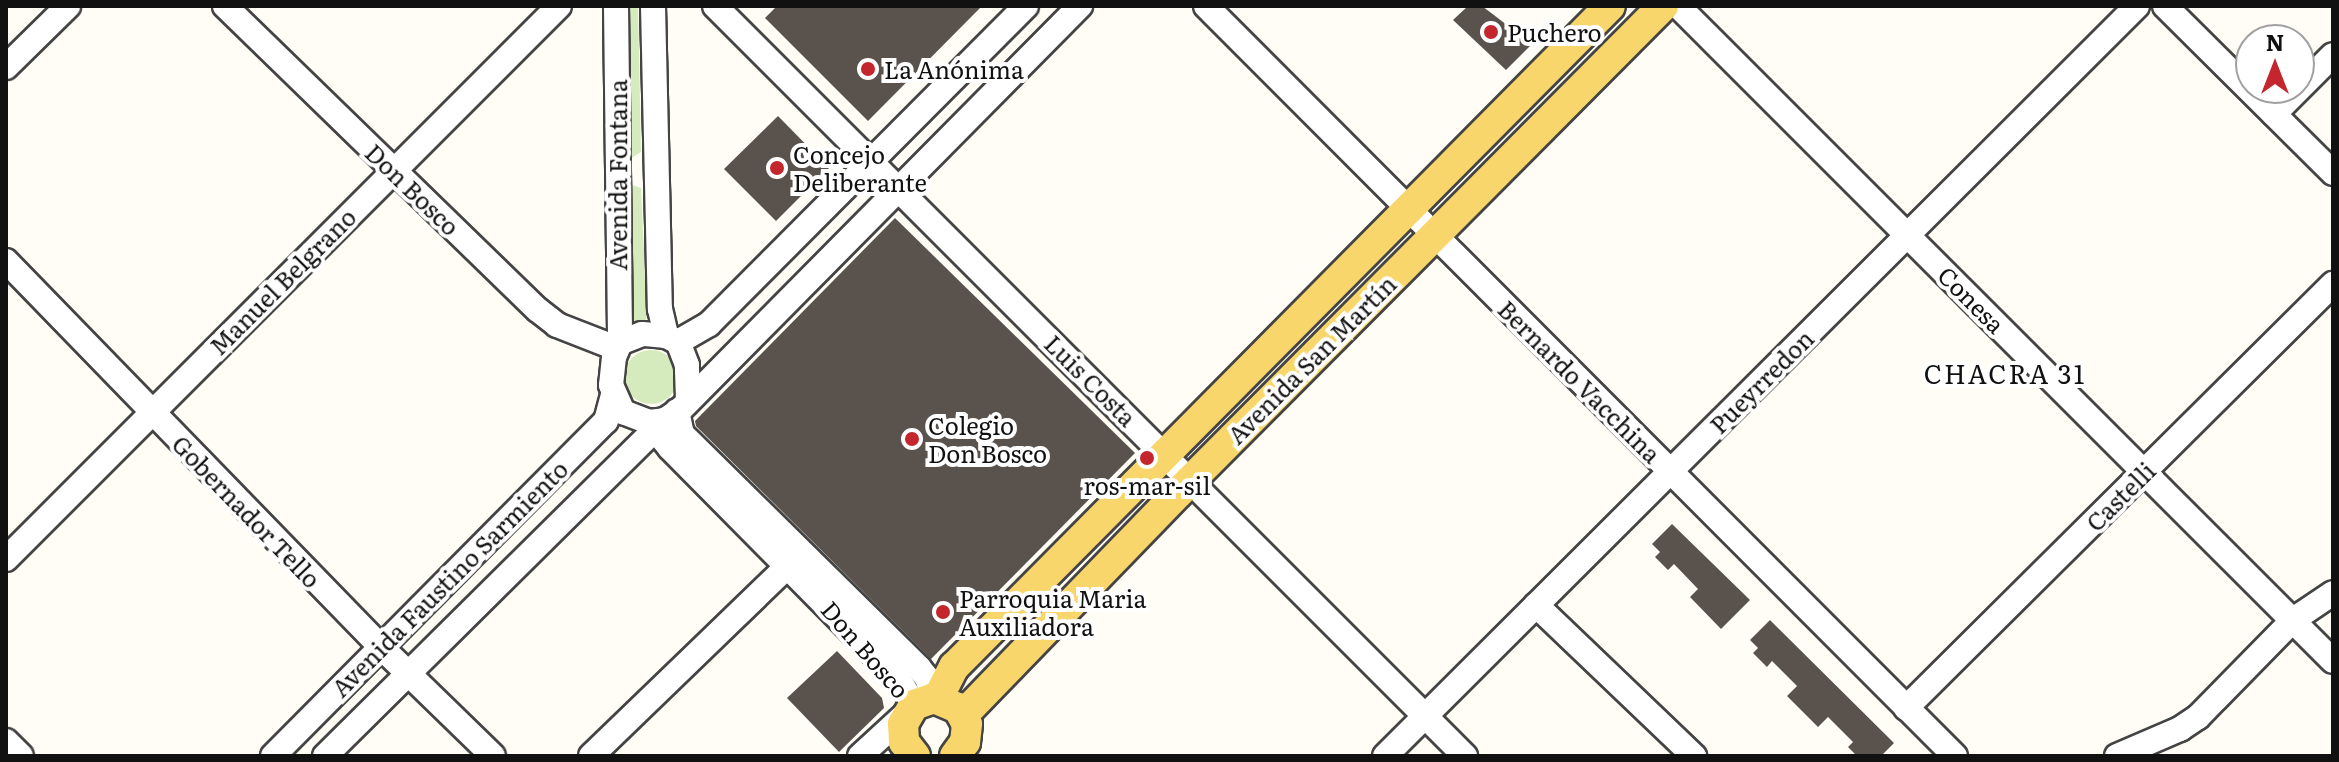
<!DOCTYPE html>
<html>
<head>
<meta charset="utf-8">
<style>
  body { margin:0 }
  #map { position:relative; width:2339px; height:762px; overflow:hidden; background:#fffdf5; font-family:Literata,serif }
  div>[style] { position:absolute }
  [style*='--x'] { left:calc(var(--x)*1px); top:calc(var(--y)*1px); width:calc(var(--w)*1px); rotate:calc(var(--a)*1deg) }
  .green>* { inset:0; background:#d5ebbd }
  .round { border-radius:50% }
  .building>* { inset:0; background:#5a524d }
  .roads { filter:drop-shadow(2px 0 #444) drop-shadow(-2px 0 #444) drop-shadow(0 2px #444) drop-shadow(0 -2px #444) }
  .minor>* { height:24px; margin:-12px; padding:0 12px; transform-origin:12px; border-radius:12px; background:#fff }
  .major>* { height:30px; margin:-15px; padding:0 15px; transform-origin:15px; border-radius:15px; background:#f9d66b }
  .dots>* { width:22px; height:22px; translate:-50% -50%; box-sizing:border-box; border:4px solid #fff; border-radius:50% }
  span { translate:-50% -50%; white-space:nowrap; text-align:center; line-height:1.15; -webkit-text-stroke:8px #fff; paint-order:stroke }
  .poi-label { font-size:24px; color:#111 }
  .left { translate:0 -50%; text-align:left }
  .street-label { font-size:24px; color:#111 }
  .neighbourhood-label { font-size:26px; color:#111; letter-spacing:2px }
  .frame { position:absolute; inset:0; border:8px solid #111; pointer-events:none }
  .north { position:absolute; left:2235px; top:24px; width:80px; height:80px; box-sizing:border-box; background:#fff; border:2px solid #a0a0a0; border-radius:50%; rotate:0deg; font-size:22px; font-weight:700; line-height:32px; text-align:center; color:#111 }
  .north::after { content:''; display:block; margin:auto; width:28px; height:36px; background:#c4262e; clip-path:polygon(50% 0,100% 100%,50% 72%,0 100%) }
</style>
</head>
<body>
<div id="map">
  <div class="green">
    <div style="clip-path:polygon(623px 6px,638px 6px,641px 152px,630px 159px)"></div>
    <div style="clip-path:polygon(632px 185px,641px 188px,647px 317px,644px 323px,638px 324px,632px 321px,625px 188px)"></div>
    <div class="round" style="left:624px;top:350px;width:54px;height:54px"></div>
  </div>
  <div class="building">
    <div style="clip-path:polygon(777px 6px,982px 6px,868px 121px,765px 18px)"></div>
    <div style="clip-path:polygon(1468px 6px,1482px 6px,1532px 44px,1506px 70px,1453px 20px)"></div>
    <div style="clip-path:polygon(778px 116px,829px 168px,776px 221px,724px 169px)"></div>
    <div style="clip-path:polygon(895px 218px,1135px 453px,931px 659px,696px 426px,695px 421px)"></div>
    <div style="clip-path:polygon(1672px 524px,1750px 600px,1721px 629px,1690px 597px,1698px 589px,1674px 564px,1668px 570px,1655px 557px,1660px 552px,1652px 544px)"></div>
    <div style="clip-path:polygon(1770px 620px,1894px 743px,1881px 756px,1857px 756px,1848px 747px,1853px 742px,1828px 717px,1818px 727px,1787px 696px,1797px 686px,1772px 661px,1767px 667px,1753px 653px,1758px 648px,1750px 640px)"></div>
    <div style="clip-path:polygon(837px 651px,882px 698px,884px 708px,839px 752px,787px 698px)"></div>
  </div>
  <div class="roads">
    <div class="minor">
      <div style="--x:225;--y:6;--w:436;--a:44.2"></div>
      <div style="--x:538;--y:310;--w:24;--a:38"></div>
      <div style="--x:557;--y:325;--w:63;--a:21.3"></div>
      <div style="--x:616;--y:6;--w:337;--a:89.3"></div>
      <div style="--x:653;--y:6;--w:303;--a:88.7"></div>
      <div style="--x:660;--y:309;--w:28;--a:77"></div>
      <div style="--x:715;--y:6;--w:1061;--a:45"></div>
      <div style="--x:1206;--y:6;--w:1060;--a:45.04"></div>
      <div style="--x:1678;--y:6;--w:926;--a:45"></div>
      <div style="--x:2165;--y:6;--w:237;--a:44.8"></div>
      <div style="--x:6;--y:67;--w:87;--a:-44.5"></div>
      <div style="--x:2274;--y:114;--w:83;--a:-45"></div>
      <div style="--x:6;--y:261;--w:538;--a:45.83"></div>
      <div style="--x:381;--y:647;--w:156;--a:44.2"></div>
      <div style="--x:678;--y:342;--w:36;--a:-30"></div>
      <div style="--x:709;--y:324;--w:449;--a:-45.1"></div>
      <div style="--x:688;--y:399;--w:34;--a:-92"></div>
      <div style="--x:687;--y:365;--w:25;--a:-111"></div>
      <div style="--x:678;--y:342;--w:13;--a:-153"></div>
      <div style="--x:666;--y:336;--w:24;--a:-175"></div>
      <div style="--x:642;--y:334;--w:24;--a:158"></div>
      <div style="--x:620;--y:343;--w:15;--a:113"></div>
      <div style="--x:614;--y:357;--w:28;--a:96"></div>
      <div style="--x:611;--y:385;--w:30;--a:66"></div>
      <div style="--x:623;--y:412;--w:28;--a:21"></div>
      <div style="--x:649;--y:422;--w:16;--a:-7"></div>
      <div style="--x:665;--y:420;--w:18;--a:-34"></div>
      <div style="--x:680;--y:410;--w:569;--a:-45.29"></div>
      <div style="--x:677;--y:411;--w:24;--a:78"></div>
      <div style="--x:682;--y:434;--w:333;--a:44.6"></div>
      <div style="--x:919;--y:668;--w:13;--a:51"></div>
      <div style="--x:927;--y:678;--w:21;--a:71"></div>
      <div style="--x:649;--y:422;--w:33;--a:51"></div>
      <div style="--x:670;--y:448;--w:324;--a:45.3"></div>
      <div style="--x:898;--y:678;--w:31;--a:59"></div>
      <div style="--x:6;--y:559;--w:782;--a:-45"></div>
      <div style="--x:1536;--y:605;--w:219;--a:43.7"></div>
      <div style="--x:1906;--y:708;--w:602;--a:-44.8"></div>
      <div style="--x:6;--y:741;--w:21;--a:45"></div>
      <div style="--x:273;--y:756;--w:472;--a:-45.2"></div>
      <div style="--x:606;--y:421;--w:28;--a:-75"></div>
      <div style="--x:325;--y:756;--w:478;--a:-44.7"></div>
      <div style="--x:591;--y:756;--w:275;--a:-44"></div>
      <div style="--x:860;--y:756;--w:68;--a:-42.6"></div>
      <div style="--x:1385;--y:756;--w:1062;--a:-44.92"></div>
      <div style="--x:2117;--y:756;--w:69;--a:-23.2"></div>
      <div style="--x:2180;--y:729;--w:22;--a:-34"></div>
      <div style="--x:2198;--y:717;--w:136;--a:-45.6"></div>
      <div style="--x:2293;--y:620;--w:48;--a:-34"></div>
    </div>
    <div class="major">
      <div style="--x:938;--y:698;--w:35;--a:-63"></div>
      <div style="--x:954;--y:667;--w:931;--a:-45.22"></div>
      <div style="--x:963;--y:715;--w:327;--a:-45.9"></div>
      <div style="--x:1191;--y:480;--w:669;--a:-45.12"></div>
      <div style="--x:915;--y:756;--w:18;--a:-128"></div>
      <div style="--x:904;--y:742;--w:18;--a:-93"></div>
      <div style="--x:903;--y:724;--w:22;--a:-60"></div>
      <div style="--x:914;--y:705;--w:21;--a:-19"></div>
      <div style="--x:934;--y:698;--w:26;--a:23"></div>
      <div style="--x:958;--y:708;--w:18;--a:61"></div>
      <div style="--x:967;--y:724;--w:18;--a:96"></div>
      <div style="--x:965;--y:742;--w:17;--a:126"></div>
    </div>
  </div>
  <div class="dots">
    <div style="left:1491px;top:32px;background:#c4262e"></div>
    <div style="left:868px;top:69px;background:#c4262e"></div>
    <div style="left:777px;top:168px;background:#c4262e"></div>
    <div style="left:912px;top:439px;background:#c4262e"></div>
    <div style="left:1147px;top:458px;background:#c4262e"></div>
    <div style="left:943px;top:612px;background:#c4262e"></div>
  </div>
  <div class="poi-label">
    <span class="left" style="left:1507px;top:32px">Puchero</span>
    <span class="left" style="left:884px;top:69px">La Anónima</span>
    <span class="left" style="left:793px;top:168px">Concejo<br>Deliberante</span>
    <span class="left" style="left:928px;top:439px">Colegio<br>Don Bosco</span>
    <span style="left:1147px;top:485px">ros-mar-sil</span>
    <span class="left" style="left:959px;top:612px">Parroquia Maria<br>Auxiliadora</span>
  </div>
  <div class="street-label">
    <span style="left:617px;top:175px;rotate:-90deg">Avenida Fontana</span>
    <span style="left:413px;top:189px;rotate:44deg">Don Bosco</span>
    <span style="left:282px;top:281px;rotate:-45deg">Manuel Belgrano</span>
    <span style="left:1972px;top:299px;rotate:45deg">Conesa</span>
    <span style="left:1311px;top:359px;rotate:-45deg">Avenida San Martín</span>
    <span style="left:1091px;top:380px;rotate:45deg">Luis Costa</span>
    <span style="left:1580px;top:381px;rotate:45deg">Bernardo Vacchina</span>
    <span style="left:1761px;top:381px;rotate:-45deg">Pueyrredon</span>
    <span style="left:2120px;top:496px;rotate:-45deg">Castelli</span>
    <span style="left:247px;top:511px;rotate:46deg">Gobernador Tello</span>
    <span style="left:449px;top:578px;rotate:-45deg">Avenida Faustino Sarmiento</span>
    <span style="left:866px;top:649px;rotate:49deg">Don Bosco</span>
  </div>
  <div class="neighbourhood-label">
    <span style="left:2005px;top:373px">CHACRA 31</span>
  </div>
  <div class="frame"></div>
  <div class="north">N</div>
</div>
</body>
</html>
